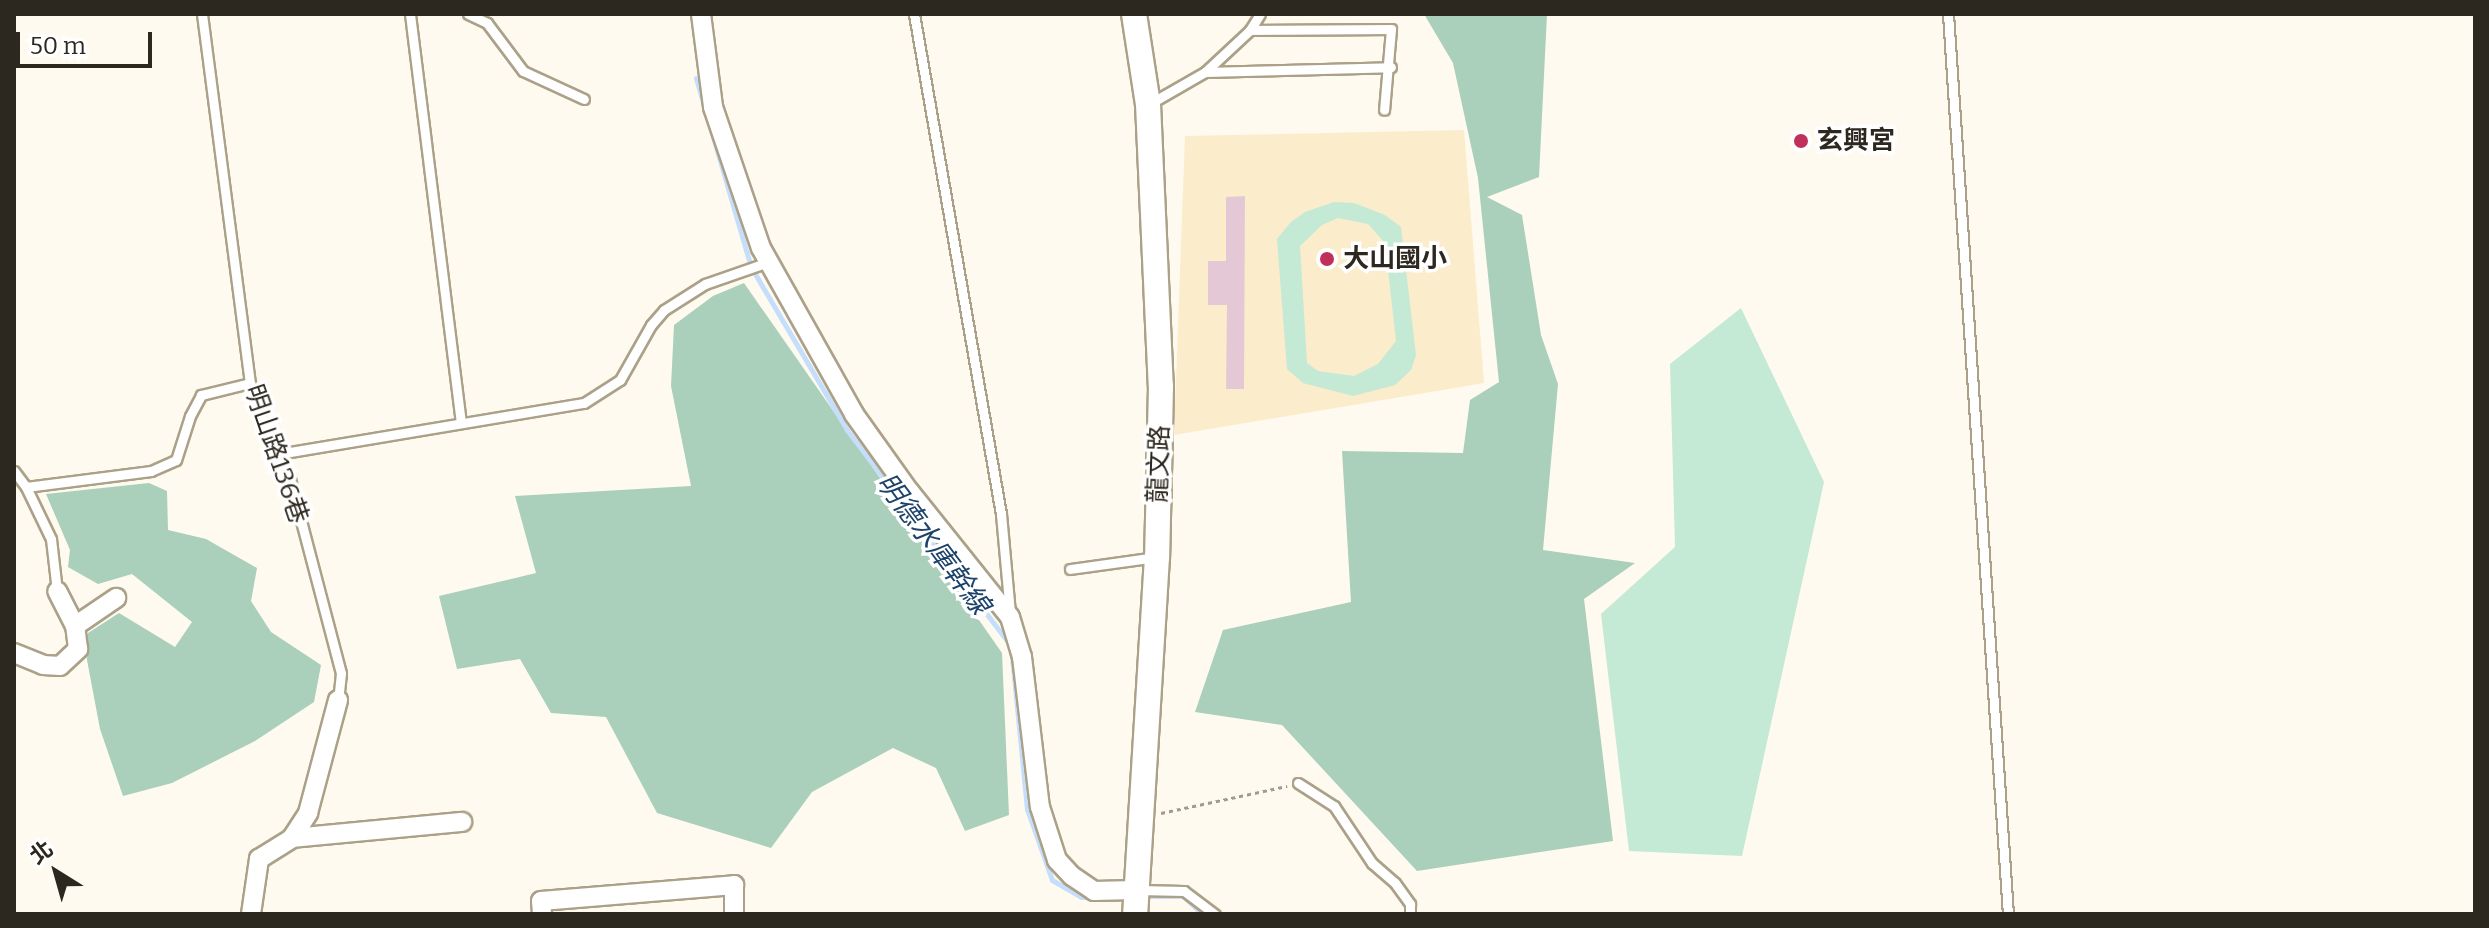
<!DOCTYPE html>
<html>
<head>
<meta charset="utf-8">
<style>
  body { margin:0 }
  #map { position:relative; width:2489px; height:928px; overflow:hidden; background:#fefaef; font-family:Bitter,"Noto Sans TC",serif }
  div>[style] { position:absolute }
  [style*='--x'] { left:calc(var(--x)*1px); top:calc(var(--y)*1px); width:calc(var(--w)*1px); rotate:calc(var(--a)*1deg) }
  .built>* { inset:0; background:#fbeccb }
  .green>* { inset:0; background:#c4e9d4 }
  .forest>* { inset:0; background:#aacfba }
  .stream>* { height:5px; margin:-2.5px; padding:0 2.5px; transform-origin:2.5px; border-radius:2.5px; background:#c5defc }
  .building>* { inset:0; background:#e5c8d6 }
  .path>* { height:3px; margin-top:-1.5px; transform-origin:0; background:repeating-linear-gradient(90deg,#9f9b91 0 4px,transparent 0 8px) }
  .roads { filter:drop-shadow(2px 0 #aba188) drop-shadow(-2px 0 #aba188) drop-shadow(0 2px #aba188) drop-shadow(0 -2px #aba188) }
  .service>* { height:9px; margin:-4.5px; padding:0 4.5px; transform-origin:4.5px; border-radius:4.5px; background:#fff }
  .minor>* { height:18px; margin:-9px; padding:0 9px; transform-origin:9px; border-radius:9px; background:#fff }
  .tertiary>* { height:24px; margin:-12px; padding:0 12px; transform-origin:12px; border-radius:12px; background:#fff }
  .dots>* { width:22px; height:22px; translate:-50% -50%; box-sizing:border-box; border:4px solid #fff; border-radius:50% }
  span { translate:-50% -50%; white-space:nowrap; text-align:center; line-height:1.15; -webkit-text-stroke:7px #fff; paint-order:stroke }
  .poi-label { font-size:26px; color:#2d281f; font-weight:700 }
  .left { translate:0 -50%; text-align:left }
  .street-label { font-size:26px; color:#2d281f }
  .water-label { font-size:28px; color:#1e436a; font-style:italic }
  .frame { position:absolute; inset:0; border:16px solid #2d281f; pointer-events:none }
  .north { position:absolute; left:16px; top:832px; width:80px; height:80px; -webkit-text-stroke:6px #fff; paint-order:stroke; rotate:323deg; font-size:22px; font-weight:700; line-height:32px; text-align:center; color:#2d281f }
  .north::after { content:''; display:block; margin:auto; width:28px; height:36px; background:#2d281f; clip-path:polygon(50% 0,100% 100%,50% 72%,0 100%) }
  .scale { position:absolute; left:16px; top:32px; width:136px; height:36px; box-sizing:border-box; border:4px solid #2d281f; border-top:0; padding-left:10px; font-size:24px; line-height:28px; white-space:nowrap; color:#2d281f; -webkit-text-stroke:6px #fff; paint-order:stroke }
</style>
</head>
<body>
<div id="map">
  <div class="built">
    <div style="clip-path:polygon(1464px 130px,1484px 383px,1174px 435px,1185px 136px)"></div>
  </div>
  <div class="green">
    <div style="clip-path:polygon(evenodd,1334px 202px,1354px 203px,1385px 215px,1401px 227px,1416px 355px,1411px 370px,1395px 385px,1353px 396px,1303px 383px,1287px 369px,1277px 239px,1291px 222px,1305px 212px,1334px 202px,1338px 218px,1368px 224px,1385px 243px,1396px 341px,1378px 364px,1354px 376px,1318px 371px,1307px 363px,1300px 246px,1322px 225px,1338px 218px)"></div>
    <div style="clip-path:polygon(1741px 308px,1824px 482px,1742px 856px,1629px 851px,1601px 614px,1675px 547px,1670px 364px)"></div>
  </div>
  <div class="forest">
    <div style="clip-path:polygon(1424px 14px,1547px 14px,1539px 177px,1487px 197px,1522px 215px,1541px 335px,1558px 384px,1543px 550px,1635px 563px,1584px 599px,1613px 841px,1417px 871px,1282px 725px,1195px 712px,1223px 630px,1351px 602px,1342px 451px,1463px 453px,1470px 400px,1499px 382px,1478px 178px,1453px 63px)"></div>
    <div style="clip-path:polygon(744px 283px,1002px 653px,1009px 815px,965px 831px,936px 768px,893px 748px,812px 792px,771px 848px,657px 813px,606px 717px,551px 713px,520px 659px,457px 669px,439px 596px,536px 573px,515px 496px,691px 486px,671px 386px,674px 325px,713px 296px)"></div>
    <div style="clip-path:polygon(149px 483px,167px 491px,168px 530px,206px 539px,257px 568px,251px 601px,271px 632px,321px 665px,314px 702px,255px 741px,172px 783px,123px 796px,100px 729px,87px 660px,88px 633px,119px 613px,175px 647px,192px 622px,132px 574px,98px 584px,68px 567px,70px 550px,46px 494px)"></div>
  </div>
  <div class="stream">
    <div style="--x:696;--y:78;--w:197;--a:73.8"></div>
    <div style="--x:751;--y:267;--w:189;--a:59.5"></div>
    <div style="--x:847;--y:430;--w:271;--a:52.8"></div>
    <div style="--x:1011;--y:646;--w:164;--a:84.4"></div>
    <div style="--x:1027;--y:809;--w:75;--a:70.6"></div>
    <div style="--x:1052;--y:880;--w:34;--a:30"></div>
    <div style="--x:1081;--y:897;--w:11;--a:0"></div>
    <div style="--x:1142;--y:896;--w:41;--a:0"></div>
    <div style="--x:1183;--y:896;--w:26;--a:43"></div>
  </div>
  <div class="building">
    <div style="clip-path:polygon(1245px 196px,1244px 389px,1226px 389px,1227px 305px,1208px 305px,1208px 261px,1226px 261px,1226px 197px)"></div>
  </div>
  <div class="path">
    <div style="--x:1161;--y:813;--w:129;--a:-12.1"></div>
  </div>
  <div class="roads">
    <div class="service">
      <div style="--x:202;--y:14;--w:372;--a:82.6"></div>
      <div style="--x:250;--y:383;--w:43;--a:72.4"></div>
      <div style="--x:263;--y:424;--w:57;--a:63"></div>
      <div style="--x:289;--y:475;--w:205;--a:75.3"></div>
      <div style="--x:341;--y:673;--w:27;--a:96"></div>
      <div style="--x:410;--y:14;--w:412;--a:82.9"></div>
      <div style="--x:468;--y:14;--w:21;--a:25"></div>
      <div style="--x:487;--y:23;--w:60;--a:53.1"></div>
      <div style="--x:523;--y:71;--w:67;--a:24.7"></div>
      <div style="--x:914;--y:14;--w:508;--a:80.13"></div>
      <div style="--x:1001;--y:514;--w:99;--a:84.8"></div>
      <div style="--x:1948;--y:14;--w:902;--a:86.19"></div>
      <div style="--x:1250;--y:30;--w:141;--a:-0.4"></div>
      <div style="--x:1391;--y:29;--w:81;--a:94.9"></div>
      <div style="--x:1205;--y:72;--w:186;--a:-1.5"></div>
      <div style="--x:1151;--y:103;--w:62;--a:-29.9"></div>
      <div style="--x:1205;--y:72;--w:62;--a:-43"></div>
      <div style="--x:1250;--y:30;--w:19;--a:-58"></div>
      <div style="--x:278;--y:454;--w:310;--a:-9.5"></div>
      <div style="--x:584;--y:403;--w:43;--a:-32.6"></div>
      <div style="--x:620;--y:380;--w:63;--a:-60.6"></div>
      <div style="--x:651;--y:325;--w:20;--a:-49"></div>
      <div style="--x:664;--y:310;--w:49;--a:-32.4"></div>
      <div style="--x:705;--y:284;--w:67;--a:-19.2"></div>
      <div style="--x:14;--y:471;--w:20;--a:53"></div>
      <div style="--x:26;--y:487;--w:58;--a:64.3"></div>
      <div style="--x:51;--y:539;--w:52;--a:83.4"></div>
      <div style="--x:26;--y:487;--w:126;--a:-7.3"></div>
      <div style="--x:151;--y:471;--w:27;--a:-24"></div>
      <div style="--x:176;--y:460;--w:46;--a:-72.3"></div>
      <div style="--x:190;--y:416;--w:24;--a:-62"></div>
      <div style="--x:201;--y:395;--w:50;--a:-13.8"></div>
      <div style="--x:1070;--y:569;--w:88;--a:-7.9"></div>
      <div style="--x:1298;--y:783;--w:43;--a:32.6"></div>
      <div style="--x:1334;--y:806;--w:69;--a:56.3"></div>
      <div style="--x:1372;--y:863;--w:30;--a:41"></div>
      <div style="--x:1395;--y:883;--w:26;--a:54"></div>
      <div style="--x:1410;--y:904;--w:10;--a:90"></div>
      <div style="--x:1138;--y:890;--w:46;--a:1.2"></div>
      <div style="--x:1184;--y:891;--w:39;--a:37"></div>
    </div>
    <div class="minor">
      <div style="--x:701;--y:14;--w:94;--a:82.6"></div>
      <div style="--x:713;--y:107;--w:149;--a:71.2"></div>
      <div style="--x:761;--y:248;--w:190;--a:60.7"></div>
      <div style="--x:854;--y:414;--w:95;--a:54.5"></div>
      <div style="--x:909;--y:491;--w:161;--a:51.3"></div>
      <div style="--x:1010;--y:617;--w:42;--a:73.3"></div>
      <div style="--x:1022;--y:657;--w:151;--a:83.2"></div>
      <div style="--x:1040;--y:807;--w:56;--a:72.2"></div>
      <div style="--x:1057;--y:860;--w:22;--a:47"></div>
      <div style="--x:1072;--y:876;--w:27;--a:34"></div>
      <div style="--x:1094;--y:891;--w:41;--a:-1.4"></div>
      <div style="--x:75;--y:626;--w:50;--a:-34.3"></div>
      <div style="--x:14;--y:653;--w:31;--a:22"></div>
      <div style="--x:43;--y:665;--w:17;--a:3"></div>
      <div style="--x:60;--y:666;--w:25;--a:-43"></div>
      <div style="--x:78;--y:649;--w:23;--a:-97"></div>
      <div style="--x:75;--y:626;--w:39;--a:-117"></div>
      <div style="--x:292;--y:838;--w:171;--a:-5.4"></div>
      <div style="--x:251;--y:914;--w:56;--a:-81.7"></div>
      <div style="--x:259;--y:859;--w:39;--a:-32"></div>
      <div style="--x:292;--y:838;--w:30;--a:-57"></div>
      <div style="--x:308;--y:813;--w:117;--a:-75.1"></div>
      <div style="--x:542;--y:914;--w:13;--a:-94"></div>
      <div style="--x:541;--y:901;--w:194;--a:-4.7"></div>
      <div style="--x:734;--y:885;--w:29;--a:90"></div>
    </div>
    <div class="tertiary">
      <div style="--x:1134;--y:14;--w:91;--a:81.2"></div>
      <div style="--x:1148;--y:104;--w:282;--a:87.4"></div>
      <div style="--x:1161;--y:386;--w:171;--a:91.3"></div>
      <div style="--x:1157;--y:557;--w:358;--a:93.5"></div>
    </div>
  </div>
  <div class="dots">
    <div style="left:1801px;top:141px;background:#bf305a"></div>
    <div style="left:1327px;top:259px;background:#bf305a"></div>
  </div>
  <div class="poi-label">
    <span class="left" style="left:1817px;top:141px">玄興宮</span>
    <span class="left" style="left:1343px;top:259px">大山國小</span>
  </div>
  <div class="street-label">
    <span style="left:276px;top:454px;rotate:71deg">明山路136巷</span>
    <span style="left:1159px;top:464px;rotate:-88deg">龍文路</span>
  </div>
  <div class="water-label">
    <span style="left:933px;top:544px;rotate:53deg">明德水庫幹線</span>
  </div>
  <div class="frame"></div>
  <div class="north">北</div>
  <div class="scale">50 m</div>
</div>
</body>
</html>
